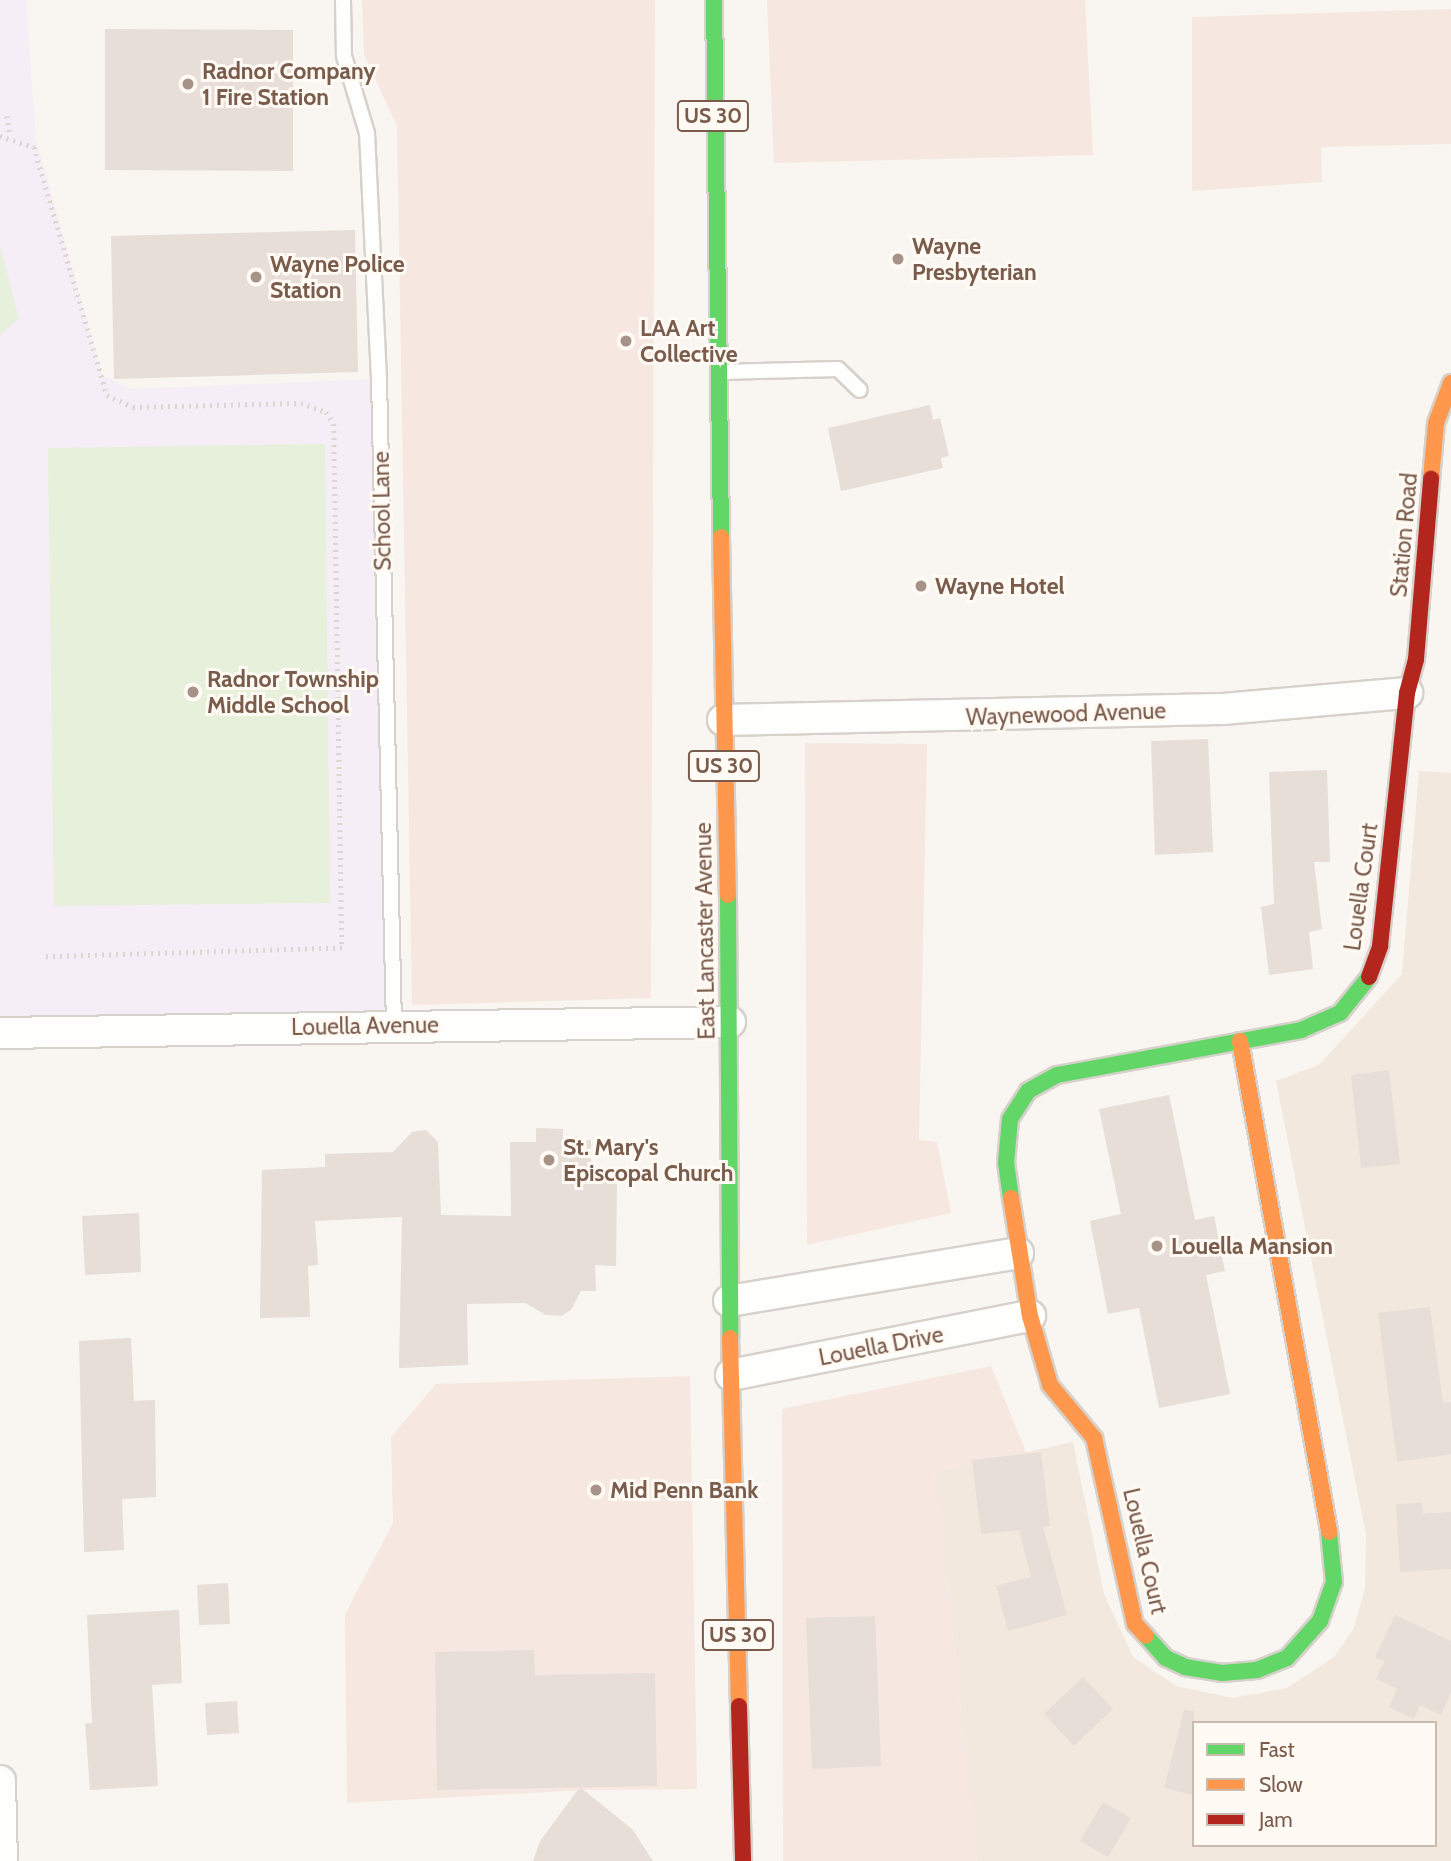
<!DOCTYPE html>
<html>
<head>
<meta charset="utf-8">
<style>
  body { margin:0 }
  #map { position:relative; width:1451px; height:1861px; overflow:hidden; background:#f9f5f0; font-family:Cabin,sans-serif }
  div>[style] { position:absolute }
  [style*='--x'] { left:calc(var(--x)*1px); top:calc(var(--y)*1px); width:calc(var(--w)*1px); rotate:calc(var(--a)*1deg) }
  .residential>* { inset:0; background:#f2e8de }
  .commercial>* { inset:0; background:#f6e8e1 }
  .education>* { inset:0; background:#f6eef6 }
  .green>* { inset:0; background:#e7f0db }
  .building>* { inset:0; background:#e6ded7 }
  .path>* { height:4.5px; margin-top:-2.25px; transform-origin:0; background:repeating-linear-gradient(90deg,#dcd5d0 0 2px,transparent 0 7px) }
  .roads { filter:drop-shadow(2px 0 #d7d1cb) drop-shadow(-2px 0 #d7d1cb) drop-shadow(0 2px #d7d1cb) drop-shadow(0 -2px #d7d1cb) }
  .lane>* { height:14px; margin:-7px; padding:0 7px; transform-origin:7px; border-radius:7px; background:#fefefd }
  .street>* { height:30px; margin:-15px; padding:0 15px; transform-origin:15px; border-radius:15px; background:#fefefd }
  .fast>* { height:16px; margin:-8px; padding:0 8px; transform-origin:8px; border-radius:8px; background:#63d668 }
  .slow>* { height:16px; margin:-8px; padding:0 8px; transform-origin:8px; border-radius:8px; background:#ff974d }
  .jam>* { height:16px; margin:-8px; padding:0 8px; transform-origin:8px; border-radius:8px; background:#b3261e }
  .dots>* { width:19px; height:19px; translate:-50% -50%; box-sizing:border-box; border:4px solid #fffaf3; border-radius:50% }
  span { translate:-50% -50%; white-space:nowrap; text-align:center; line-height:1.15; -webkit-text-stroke:6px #fffaf3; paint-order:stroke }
  .shield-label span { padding:2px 5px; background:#fffaf3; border:2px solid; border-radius:5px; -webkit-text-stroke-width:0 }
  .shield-label { font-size:21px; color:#7a5c4d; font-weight:700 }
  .poi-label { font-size:23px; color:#7a5c4d; font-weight:700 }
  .left { translate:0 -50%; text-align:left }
  .street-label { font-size:23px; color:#7a5c4d }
  .legend { position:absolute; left:1192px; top:1721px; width:245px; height:126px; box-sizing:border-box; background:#fffaf3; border:2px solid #cabbb1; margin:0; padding:9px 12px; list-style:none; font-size:21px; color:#7a5c4d }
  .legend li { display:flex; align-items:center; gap:14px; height:35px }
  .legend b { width:35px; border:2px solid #cabbb1 }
</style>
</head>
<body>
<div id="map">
  <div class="residential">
    <div style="clip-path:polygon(evenodd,1419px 771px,1451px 773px,1451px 1861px,977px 1861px,935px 1472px,1073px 1442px,1104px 1594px,1133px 1657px,1176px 1686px,1233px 1698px,1287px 1688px,1334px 1657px,1353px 1630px,1365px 1589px,1366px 1535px,1276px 1081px,1319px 1065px,1402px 974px,1419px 771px,1194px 1723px,1435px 1723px,1435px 1845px,1194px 1845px,1194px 1723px)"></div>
  </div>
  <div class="commercial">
    <div style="clip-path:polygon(362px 0,655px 0,651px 998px,412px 1005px,397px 126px,364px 55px)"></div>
    <div style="clip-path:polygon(767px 0,1085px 0,1093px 155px,774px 163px)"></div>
    <div style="clip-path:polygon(1451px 9px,1451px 144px,1321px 147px,1322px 182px,1192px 191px,1192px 17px)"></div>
    <div style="clip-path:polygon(805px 743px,927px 744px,919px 1140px,937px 1142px,951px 1213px,807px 1245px)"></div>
    <div style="clip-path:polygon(991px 1366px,1026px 1452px,935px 1472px,977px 1861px,783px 1861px,782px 1409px)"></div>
    <div style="clip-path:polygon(690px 1376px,697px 1789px,583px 1790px,347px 1803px,345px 1614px,393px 1523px,391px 1437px,436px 1384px)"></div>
  </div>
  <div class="education">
    <div style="clip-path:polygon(0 0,26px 0,36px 139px,102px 375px,131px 389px,379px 379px,394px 1024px,0 1033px)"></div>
  </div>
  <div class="green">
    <div style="clip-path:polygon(0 246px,19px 319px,0 334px)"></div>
    <div style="clip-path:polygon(325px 444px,330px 903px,54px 906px,48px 448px)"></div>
  </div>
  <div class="building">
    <div style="clip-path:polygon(105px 29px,293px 30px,293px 171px,105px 170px)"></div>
    <div style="clip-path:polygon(355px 230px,358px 372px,114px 379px,111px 236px)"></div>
    <div style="clip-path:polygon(930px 405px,933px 420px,940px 418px,949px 456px,941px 458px,943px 468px,841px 491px,828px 428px)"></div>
    <div style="clip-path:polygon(1208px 739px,1213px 852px,1155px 855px,1151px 741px)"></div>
    <div style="clip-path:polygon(1327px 770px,1330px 862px,1314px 862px,1322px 929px,1309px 932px,1313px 969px,1269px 975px,1261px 907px,1274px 904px,1269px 772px)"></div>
    <div style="clip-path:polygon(1389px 1070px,1400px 1164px,1361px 1168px,1351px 1075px)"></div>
    <div style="clip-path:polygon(1169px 1095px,1195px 1220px,1214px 1216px,1225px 1271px,1206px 1275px,1230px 1394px,1159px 1408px,1139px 1308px,1108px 1314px,1090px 1221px,1121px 1214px,1099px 1109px)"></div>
    <div style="clip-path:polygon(536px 1128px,563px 1129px,563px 1141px,591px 1140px,591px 1176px,617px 1184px,616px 1266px,595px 1265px,596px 1291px,581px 1291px,571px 1310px,561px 1316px,546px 1315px,525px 1303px,467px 1304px,468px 1365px,399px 1368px,402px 1217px,315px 1221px,318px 1265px,308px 1266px,310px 1317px,260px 1318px,262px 1170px,325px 1167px,325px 1154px,393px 1152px,412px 1132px,426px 1130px,438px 1142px,441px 1215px,511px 1216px,510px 1142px,536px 1142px)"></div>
    <div style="clip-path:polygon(139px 1213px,141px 1272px,85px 1275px,82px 1216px)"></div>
    <div style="clip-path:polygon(1430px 1307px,1443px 1403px,1451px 1402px,1451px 1454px,1397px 1462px,1378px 1313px)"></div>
    <div style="clip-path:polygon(131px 1338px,134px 1401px,155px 1400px,156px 1497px,122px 1499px,124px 1550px,84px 1552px,79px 1341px)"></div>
    <div style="clip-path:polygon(1041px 1452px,1050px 1526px,1043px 1527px,1067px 1615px,1008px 1631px,996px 1586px,1031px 1577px,1019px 1530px,981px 1534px,972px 1460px)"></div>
    <div style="clip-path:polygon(1422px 1503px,1423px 1514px,1451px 1512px,1451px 1569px,1400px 1572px,1396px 1504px)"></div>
    <div style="clip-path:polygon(228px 1583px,230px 1624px,199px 1625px,197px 1585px)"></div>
    <div style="clip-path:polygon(179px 1610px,182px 1683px,152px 1685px,158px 1786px,90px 1790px,85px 1723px,92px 1723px,87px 1615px)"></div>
    <div style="clip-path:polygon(1395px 1615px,1451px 1641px,1451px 1692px,1441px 1715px,1420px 1705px,1414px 1719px,1389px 1707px,1397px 1689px,1376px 1679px,1385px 1661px,1375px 1657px)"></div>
    <div style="clip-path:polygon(875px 1616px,881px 1766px,812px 1769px,806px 1618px)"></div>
    <div style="clip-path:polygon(534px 1650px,535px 1675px,655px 1673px,657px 1786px,437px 1790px,435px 1652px)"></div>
    <div style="clip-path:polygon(1083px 1677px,1113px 1709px,1074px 1746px,1044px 1714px)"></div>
    <div style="clip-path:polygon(237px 1701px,239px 1733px,207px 1735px,205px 1703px)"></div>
    <div style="clip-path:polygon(1184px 1710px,1194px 1711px,1194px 1795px,1164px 1788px)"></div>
    <div style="clip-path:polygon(580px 1787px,632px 1829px,653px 1861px,533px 1861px,540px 1841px)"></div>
    <div style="clip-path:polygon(1103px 1802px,1131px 1818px,1108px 1857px,1080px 1841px)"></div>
  </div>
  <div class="path">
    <div style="--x:7;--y:116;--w:20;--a:81"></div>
    <div style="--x:0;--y:136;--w:36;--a:18"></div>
    <div style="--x:34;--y:147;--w:259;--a:73.6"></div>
    <div style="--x:107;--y:395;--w:29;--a:25"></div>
    <div style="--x:133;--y:407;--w:168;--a:-1.4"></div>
    <div style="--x:301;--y:403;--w:27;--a:20"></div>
    <div style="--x:326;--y:412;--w:14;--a:56"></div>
    <div style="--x:334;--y:424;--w:524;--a:89.13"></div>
    <div style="--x:342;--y:948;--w:296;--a:178.3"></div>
  </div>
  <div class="roads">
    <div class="lane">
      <div style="--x:343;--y:0;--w:56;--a:89"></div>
      <div style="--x:344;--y:56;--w:80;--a:73.4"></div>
      <div style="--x:367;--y:133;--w:246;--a:87.2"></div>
      <div style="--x:379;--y:379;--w:645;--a:88.67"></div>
      <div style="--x:719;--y:372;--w:119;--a:-1.4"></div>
      <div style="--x:838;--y:369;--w:30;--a:44"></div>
    </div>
    <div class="street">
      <div style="--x:723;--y:720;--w:500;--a:-1.26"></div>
      <div style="--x:1223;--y:709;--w:185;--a:-5"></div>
      <div style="--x:0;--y:1033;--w:730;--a:-0.86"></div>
      <div style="--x:729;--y:1301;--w:293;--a:-9.4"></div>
      <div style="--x:731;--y:1375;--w:305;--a:-11.2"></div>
      <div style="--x:0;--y:1781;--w:80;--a:88.6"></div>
    </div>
    <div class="fast">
      <div style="--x:714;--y:0;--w:537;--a:89.25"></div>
      <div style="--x:728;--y:895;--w:443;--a:89.7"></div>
      <div style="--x:1011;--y:1198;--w:35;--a:-98"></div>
      <div style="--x:1006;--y:1163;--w:44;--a:-84.8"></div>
      <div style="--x:1010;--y:1119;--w:33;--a:-57"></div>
      <div style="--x:1028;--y:1091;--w:33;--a:-29"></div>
      <div style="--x:1057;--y:1075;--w:248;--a:-10.4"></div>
      <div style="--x:1301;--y:1030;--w:43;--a:-23.6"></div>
      <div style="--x:1340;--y:1013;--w:46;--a:-51.1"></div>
      <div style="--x:1146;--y:1636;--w:30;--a:48"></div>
      <div style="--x:1166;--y:1658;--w:21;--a:25"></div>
      <div style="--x:1185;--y:1667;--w:37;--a:9"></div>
      <div style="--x:1222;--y:1673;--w:35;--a:-5"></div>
      <div style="--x:1257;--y:1670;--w:32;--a:-22"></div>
      <div style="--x:1287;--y:1658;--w:50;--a:-48.3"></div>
      <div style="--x:1320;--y:1621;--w:41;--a:-70.3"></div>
      <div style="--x:1334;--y:1582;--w:50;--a:-95.7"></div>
    </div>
    <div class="slow">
      <div style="--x:1431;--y:479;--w:56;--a:-84.9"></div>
      <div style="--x:1436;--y:423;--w:43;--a:-69.4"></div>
      <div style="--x:721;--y:537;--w:358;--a:88.9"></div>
      <div style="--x:1240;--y:1041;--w:499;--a:79.7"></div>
      <div style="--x:1011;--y:1198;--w:120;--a:80.9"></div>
      <div style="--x:1030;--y:1316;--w:72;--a:73.8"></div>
      <div style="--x:1050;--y:1385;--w:69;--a:50.3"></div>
      <div style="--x:1094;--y:1438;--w:190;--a:77.6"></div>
      <div style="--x:1135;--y:1624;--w:16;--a:47"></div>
      <div style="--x:730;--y:1338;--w:368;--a:88.6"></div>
    </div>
    <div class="jam">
      <div style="--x:1369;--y:977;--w:33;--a:-70"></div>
      <div style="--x:1380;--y:946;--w:254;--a:-83.9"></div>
      <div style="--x:1407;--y:693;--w:35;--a:-75"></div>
      <div style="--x:1416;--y:659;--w:181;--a:-85.2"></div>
      <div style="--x:739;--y:1706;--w:155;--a:88.5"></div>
    </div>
  </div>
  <div class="dots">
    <div style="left:188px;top:84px;background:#a69286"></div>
    <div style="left:898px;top:259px;background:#a69286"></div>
    <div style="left:256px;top:277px;background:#a69286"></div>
    <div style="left:626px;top:341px;background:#a69286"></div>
    <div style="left:921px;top:586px;background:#a69286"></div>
    <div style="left:193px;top:692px;background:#a69286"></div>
    <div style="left:549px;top:1160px;background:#a69286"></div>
    <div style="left:1157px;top:1246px;background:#a69286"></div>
    <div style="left:596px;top:1490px;background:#a69286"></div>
  </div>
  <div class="shield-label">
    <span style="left:713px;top:116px">US 30</span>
    <span style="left:724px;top:766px">US 30</span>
    <span style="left:738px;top:1635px">US 30</span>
  </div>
  <div class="poi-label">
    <span class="left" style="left:202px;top:84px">Radnor Company<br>1 Fire Station</span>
    <span class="left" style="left:912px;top:259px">Wayne<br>Presbyterian</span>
    <span class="left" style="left:270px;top:277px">Wayne Police<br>Station</span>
    <span class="left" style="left:640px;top:341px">LAA Art<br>Collective</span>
    <span class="left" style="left:935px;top:586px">Wayne Hotel</span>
    <span class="left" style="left:207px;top:692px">Radnor Township<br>Middle School</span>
    <span class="left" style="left:563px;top:1160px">St. Mary's<br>Episcopal Church</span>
    <span class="left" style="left:1171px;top:1246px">Louella Mansion</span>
    <span class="left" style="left:610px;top:1490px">Mid Penn Bank</span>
  </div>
  <div class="street-label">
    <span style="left:382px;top:511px;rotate:-91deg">School Lane</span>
    <span style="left:1404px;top:535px;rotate:-85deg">Station Road</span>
    <span style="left:1066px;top:714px;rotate:-2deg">Waynewood Avenue</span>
    <span style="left:1361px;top:887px;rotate:-82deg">Louella Court</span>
    <span style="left:705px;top:931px;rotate:-91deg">East Lancaster Avenue</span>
    <span style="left:365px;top:1026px;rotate:-1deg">Louella Avenue</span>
    <span style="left:881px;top:1346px;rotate:-11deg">Louella Drive</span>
    <span style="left:1145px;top:1551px;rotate:77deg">Louella Court</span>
  </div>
  <ul class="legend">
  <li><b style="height:9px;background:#63d668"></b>Fast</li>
  <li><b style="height:9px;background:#ff974d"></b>Slow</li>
  <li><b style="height:9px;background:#b3261e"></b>Jam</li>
  </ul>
</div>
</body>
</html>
